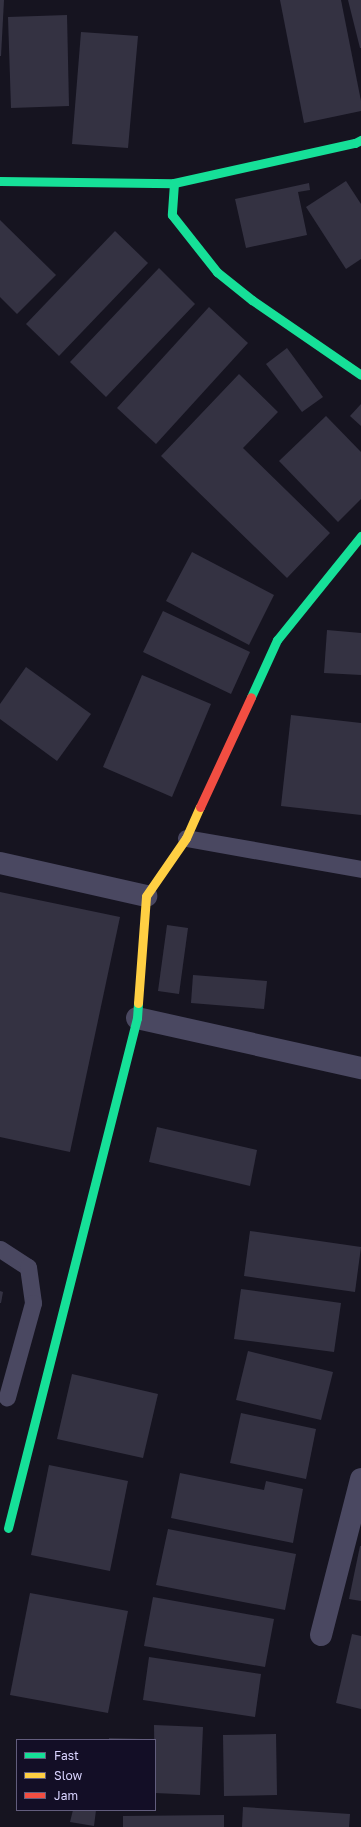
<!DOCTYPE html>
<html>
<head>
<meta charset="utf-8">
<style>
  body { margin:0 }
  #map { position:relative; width:361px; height:1827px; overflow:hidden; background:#161420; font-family:"Golos Text",sans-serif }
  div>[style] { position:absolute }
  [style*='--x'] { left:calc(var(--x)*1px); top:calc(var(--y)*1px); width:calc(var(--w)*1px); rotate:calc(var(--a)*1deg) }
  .building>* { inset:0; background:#343242 }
  .lane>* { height:17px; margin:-8.5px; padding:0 8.5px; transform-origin:8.5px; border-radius:8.5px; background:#4a4861 }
  .street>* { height:22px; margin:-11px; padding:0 11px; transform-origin:11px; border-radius:11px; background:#4a4861 }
  .fast>* { height:9px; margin:-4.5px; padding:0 4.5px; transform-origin:4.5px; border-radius:4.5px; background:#16e098 }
  .slow>* { height:9px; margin:-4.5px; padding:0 4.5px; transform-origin:4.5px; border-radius:4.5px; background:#ffcf43 }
  .jam>* { height:9px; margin:-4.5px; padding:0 4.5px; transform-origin:4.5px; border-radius:4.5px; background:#f24e42 }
  span { translate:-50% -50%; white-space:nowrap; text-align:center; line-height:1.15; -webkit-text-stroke:3.5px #130e26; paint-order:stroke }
  .legend { position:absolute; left:16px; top:1739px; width:140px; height:72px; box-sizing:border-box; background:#130e26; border:1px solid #625d7d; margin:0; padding:5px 7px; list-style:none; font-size:12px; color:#d9d3ff }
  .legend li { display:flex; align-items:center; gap:8px; height:20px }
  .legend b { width:20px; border:1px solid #625d7d }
</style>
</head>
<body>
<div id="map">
  <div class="building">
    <div style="clip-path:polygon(0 0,4px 0,1px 56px,0 56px)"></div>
    <div style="clip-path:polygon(280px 0,341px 0,361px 101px,361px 111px,304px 123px)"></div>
    <div style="clip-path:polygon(348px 0,361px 0,361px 48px,360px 48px)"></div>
    <div style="clip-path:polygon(67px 15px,69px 106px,11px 108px,8px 17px)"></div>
    <div style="clip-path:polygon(81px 32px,138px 36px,128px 148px,72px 144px)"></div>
    <div style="clip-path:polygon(346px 181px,361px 204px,361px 259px,346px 269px,306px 207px)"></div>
    <div style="clip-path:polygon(309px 183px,310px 190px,298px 192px,307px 235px,246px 248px,235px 199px)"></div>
    <div style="clip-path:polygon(0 220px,56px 275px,17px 314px,0 297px)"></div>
    <div style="clip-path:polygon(115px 231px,148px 263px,59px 356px,26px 324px)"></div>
    <div style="clip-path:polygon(159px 268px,195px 304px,106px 397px,70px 362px)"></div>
    <div style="clip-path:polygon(209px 307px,248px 343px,156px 444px,117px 408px)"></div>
    <div style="clip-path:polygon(287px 348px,323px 397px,302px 412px,266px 364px)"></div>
    <div style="clip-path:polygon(239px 374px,278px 412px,243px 448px,330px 533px,287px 578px,161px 456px)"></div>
    <div style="clip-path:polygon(361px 404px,361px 426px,350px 416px)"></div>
    <div style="clip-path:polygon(326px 416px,361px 452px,361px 499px,338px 522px,279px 461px)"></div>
    <div style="clip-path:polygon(192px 552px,274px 595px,249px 645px,166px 601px)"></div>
    <div style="clip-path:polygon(163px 611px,250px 652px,231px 694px,143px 652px)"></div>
    <div style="clip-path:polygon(327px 630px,361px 633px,361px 675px,324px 673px)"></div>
    <div style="clip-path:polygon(26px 667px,91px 714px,57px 761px,0 719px,0 704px)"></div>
    <div style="clip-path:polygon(142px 675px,211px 704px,172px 797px,103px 767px)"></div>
    <div style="clip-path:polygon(291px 715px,361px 723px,361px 815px,281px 806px)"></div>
    <div style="clip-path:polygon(0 892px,120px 917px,70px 1152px,0 1137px)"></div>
    <div style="clip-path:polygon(167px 925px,188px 928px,179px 994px,158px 991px)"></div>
    <div style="clip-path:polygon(193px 975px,267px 981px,264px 1009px,191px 1003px)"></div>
    <div style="clip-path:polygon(157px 1127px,257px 1150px,250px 1186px,149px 1162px)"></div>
    <div style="clip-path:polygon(250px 1231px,361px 1247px,355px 1292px,244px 1276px)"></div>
    <div style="clip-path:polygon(241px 1289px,341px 1303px,334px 1352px,234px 1339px)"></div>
    <div style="clip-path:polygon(0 1291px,3px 1292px,1px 1303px,0 1303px)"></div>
    <div style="clip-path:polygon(248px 1351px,333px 1372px,321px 1420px,236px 1400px)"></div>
    <div style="clip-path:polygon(72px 1374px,158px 1394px,143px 1458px,57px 1439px)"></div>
    <div style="clip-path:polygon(241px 1413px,316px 1429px,306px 1479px,230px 1463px)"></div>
    <div style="clip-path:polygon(49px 1465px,128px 1481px,110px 1571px,31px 1555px)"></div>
    <div style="clip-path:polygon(180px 1473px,264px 1490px,266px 1481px,303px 1489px,293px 1543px,171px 1518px)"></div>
    <div style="clip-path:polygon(168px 1529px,296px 1554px,285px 1610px,156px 1585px)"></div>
    <div style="clip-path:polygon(360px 1546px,361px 1546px,361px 1601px,349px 1599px)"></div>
    <div style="clip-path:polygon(30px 1593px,128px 1611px,108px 1713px,10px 1695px)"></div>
    <div style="clip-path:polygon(153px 1597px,274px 1619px,265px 1667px,144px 1646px)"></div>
    <div style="clip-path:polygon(352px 1634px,361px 1636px,361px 1709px,336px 1703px)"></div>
    <div style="clip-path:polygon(149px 1657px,261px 1674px,255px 1717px,143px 1700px)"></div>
    <div style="clip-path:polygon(154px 1725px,203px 1727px,200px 1795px,155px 1793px)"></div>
    <div style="clip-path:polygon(276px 1734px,277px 1795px,224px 1796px,223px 1735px)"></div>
    <div style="clip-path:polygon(109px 1738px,143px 1739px,143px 1740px,109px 1740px)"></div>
    <div style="clip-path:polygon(243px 1807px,350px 1814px,349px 1827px,242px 1827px)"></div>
    <div style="clip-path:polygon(73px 1810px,96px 1810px,94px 1826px,70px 1822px)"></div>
    <div style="clip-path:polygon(224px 1815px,224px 1827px,123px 1827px,123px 1816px)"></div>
  </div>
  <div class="lane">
    <div style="--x:186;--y:838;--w:178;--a:10"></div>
    <div style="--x:0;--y:1249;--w:33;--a:33"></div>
    <div style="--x:28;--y:1267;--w:36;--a:82"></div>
    <div style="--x:33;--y:1303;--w:98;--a:105.5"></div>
  </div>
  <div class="street">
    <div style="--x:0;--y:863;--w:150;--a:12.7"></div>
    <div style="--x:137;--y:1018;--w:230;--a:12.6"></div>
    <div style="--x:321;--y:1635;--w:161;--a:-75.6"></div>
  </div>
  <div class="fast">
    <div style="--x:0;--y:181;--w:174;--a:0.7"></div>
    <div style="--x:174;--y:183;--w:185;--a:-12.5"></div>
    <div style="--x:355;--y:143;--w:7;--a:-27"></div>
    <div style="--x:174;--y:183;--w:32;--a:94"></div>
    <div style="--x:172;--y:215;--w:73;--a:51.7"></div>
    <div style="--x:217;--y:272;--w:45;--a:38.7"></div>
    <div style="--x:252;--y:300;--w:132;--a:34.5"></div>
    <div style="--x:251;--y:697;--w:63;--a:-65.5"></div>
    <div style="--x:277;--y:640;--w:134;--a:-51.1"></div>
    <div style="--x:8;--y:1528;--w:526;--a:-75.81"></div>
    <div style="--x:137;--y:1018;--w:15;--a:-86"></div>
  </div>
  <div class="slow">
    <div style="--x:138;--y:1003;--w:107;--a:-85.7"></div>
    <div style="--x:146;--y:896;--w:70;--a:-55.4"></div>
    <div style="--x:186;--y:838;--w:34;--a:-66"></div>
  </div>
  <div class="jam">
    <div style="--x:200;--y:807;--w:121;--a:-65.1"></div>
  </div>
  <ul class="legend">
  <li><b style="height:5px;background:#16e098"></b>Fast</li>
  <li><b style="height:5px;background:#ffcf43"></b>Slow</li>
  <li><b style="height:5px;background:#f24e42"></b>Jam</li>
  </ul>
</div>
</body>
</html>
